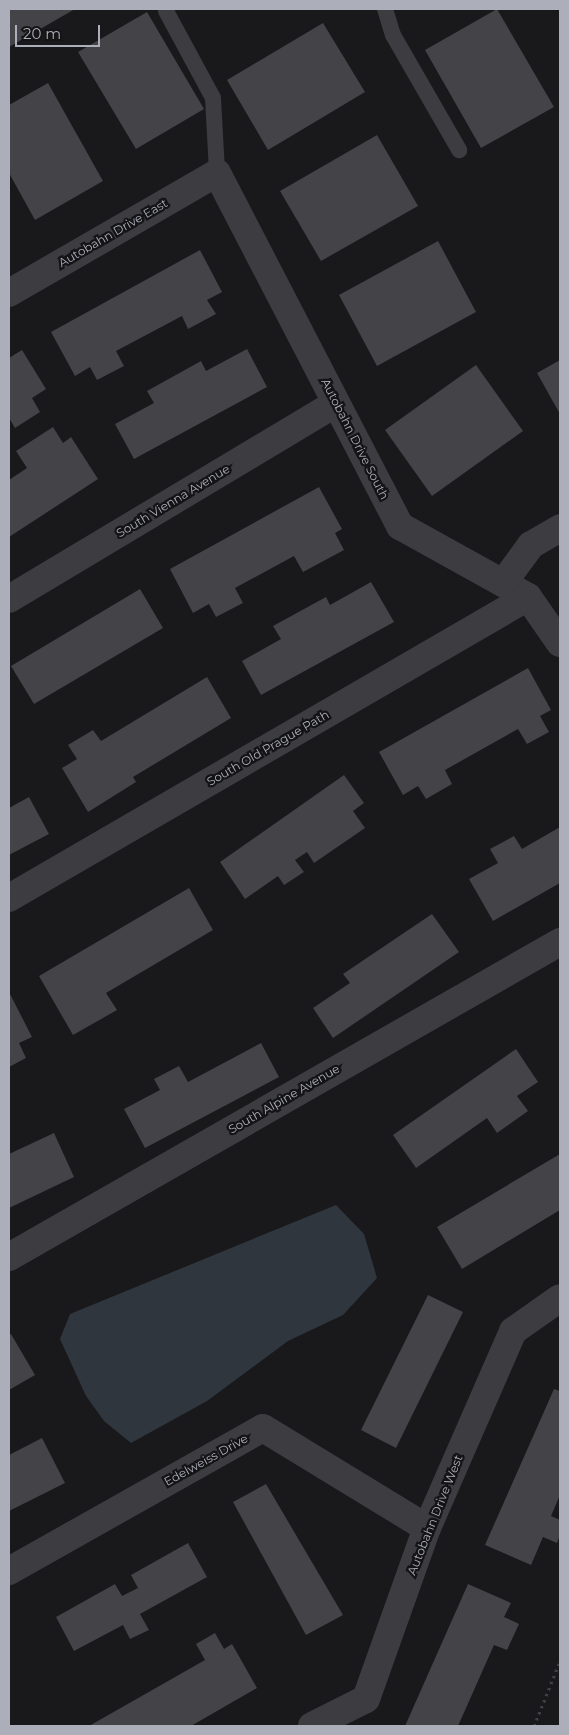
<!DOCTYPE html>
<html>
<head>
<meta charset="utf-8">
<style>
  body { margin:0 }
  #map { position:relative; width:569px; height:1735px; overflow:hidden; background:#19191b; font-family:Montserrat,sans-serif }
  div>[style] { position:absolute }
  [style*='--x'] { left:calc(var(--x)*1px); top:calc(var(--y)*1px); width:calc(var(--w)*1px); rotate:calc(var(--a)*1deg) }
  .water>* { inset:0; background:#2f363e }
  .building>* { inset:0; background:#434348 }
  .path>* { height:3px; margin-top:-1.5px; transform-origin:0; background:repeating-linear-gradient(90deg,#404146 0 2.5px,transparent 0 6.5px) }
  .service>* { height:16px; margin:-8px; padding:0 8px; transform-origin:8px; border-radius:8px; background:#3c3c41 }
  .minor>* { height:28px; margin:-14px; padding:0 14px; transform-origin:14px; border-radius:14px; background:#3c3c41 }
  span { translate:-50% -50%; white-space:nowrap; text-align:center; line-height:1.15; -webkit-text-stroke:4.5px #141416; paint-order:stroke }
  .street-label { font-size:12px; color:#acaeba }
  .frame { position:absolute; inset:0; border:10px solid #acaeba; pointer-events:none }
  .scale { position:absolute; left:15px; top:25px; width:85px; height:22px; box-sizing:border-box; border:2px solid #acaeba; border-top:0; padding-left:6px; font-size:15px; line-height:18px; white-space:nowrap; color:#acaeba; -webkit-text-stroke:4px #141416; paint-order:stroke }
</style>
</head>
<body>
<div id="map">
  <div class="water">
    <div style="clip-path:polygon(336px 1205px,364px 1234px,377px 1278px,343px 1315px,288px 1341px,207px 1401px,131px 1443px,104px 1421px,86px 1396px,60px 1339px,70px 1314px)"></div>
  </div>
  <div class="building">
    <div style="clip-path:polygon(9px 9px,75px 9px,9px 47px)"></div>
    <div style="clip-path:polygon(497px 9px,554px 107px,481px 148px,425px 50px)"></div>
    <div style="clip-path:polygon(147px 12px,204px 109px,136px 149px,78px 52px)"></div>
    <div style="clip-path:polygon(323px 23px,365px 92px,268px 150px,227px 80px)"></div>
    <div style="clip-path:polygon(48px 83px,103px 181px,35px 220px,9px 173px,9px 105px)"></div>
    <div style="clip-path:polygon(377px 135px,418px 206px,321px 261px,280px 191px)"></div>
    <div style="clip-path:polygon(438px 241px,476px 312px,377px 366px,339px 295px)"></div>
    <div style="clip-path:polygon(200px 250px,222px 292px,207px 300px,216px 314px,188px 329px,182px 316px,116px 351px,124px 366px,97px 380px,90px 367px,75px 376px,51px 332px)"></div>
    <div style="clip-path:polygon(247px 349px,267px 387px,134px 459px,115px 424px,154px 403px,147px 391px,201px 361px,206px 371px)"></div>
    <div style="clip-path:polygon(22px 350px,46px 389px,32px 398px,40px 412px,15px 428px,9px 418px,9px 358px)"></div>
    <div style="clip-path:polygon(560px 360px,560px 414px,537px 373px)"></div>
    <div style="clip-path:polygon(476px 365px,523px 431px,432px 496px,385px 430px)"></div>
    <div style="clip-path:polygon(53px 427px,63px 443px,71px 437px,98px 479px,9px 537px,9px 480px,27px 468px,16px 451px)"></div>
    <div style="clip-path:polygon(319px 487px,342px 529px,335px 533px,344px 550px,303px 572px,294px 556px,235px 588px,243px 603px,216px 617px,209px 604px,193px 613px,170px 569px)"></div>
    <div style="clip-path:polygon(371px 582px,394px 622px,261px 695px,242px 661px,281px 639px,273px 626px,326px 597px,330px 605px)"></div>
    <div style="clip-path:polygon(140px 589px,163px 628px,34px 704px,11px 666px)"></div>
    <div style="clip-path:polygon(528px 668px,551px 710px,540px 716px,549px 732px,527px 744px,518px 729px,445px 770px,452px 784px,426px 799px,418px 786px,403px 795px,379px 752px)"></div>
    <div style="clip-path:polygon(207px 677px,231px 718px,133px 777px,136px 782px,88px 812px,62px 768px,77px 759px,68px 745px,93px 730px,101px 741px)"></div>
    <div style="clip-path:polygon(344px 775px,364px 803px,353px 811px,365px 828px,314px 863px,307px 852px,295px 860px,304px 872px,284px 885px,278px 876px,245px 899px,220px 862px)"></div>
    <div style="clip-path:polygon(29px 797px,49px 834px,9px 855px,9px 808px)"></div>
    <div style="clip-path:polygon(560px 827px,560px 883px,493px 921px,469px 879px,498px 863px,490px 849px,514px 836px,522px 849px)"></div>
    <div style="clip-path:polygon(189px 888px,213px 930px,106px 993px,117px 1010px,73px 1035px,39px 976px)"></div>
    <div style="clip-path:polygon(432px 914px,459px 952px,333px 1038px,313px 1008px,350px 983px,343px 974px)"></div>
    <div style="clip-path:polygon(10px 994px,32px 1037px,19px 1043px,26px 1058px,9px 1067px)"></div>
    <div style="clip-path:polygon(261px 1043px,279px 1077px,145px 1148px,124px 1109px,160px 1090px,154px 1079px,179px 1066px,188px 1082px)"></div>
    <div style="clip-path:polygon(516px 1049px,538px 1082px,517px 1096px,528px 1111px,497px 1133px,487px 1118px,416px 1168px,393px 1135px)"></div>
    <div style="clip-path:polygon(54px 1133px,74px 1177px,9px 1208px,9px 1154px)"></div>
    <div style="clip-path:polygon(560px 1154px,560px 1210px,462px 1269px,437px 1227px)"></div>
    <div style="clip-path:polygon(428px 1295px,463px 1312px,396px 1448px,361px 1430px)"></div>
    <div style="clip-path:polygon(11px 1334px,35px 1375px,9px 1390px,9px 1335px)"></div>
    <div style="clip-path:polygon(554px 1389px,560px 1391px,560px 1495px,551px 1516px,560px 1520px,560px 1535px,557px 1543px,543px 1537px,531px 1565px,485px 1545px)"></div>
    <div style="clip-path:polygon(42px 1438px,65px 1483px,9px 1511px,9px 1455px)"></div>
    <div style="clip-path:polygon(266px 1484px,343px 1615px,306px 1635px,233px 1502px)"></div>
    <div style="clip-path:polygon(188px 1543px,207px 1577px,140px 1614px,149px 1630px,130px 1639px,123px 1625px,74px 1651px,56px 1617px,115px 1584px,122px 1596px,138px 1588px,131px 1575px)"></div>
    <div style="clip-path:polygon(468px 1584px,511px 1603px,504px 1617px,519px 1624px,507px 1650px,494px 1645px,458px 1726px,405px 1726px)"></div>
    <div style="clip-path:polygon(215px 1633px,224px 1649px,232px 1644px,257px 1688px,191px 1726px,89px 1726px,205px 1660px,196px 1644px)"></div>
  </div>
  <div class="path">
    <div style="--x:534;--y:1726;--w:70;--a:-68.2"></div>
  </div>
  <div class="service">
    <div style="--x:385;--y:9;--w:27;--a:73"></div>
    <div style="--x:393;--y:35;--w:133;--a:60.1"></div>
    <div style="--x:166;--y:11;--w:99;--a:61.6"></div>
    <div style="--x:213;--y:98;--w:75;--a:86.9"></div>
  </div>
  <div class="minor">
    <div style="--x:9;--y:293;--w:240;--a:-30"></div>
    <div style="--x:217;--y:173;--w:398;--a:62.6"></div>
    <div style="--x:400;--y:526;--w:146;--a:29"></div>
    <div style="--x:528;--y:597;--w:56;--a:55.2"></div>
    <div style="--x:503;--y:583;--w:47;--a:-53.6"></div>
    <div style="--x:531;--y:545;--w:34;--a:-30"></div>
    <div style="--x:9;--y:599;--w:381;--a:-30.9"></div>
    <div style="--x:9;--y:898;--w:600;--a:-30.11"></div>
    <div style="--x:9;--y:1257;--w:635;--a:-29.76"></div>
    <div style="--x:9;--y:1571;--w:291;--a:-29.4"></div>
    <div style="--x:263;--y:1428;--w:192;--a:31.4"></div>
    <div style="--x:312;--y:1726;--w:60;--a:-26.6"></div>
    <div style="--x:366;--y:1699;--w:182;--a:-70.4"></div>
    <div style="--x:427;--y:1528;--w:215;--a:-66.4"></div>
    <div style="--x:513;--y:1331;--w:57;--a:-35.1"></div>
  </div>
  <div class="street-label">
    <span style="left:113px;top:233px;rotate:-30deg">Autobahn Drive East</span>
    <span style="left:355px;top:439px;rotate:63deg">Autobahn Drive South</span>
    <span style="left:173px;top:501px;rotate:-31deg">South Vienna Avenue</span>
    <span style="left:268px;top:748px;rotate:-30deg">South Old Prague Path</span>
    <span style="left:284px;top:1099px;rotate:-30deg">South Alpine Avenue</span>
    <span style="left:206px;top:1460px;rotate:-29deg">Edelweiss Drive</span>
    <span style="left:435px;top:1515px;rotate:-68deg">Autobahn Drive West</span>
  </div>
  <div class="frame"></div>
  <div class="scale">20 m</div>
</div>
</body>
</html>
